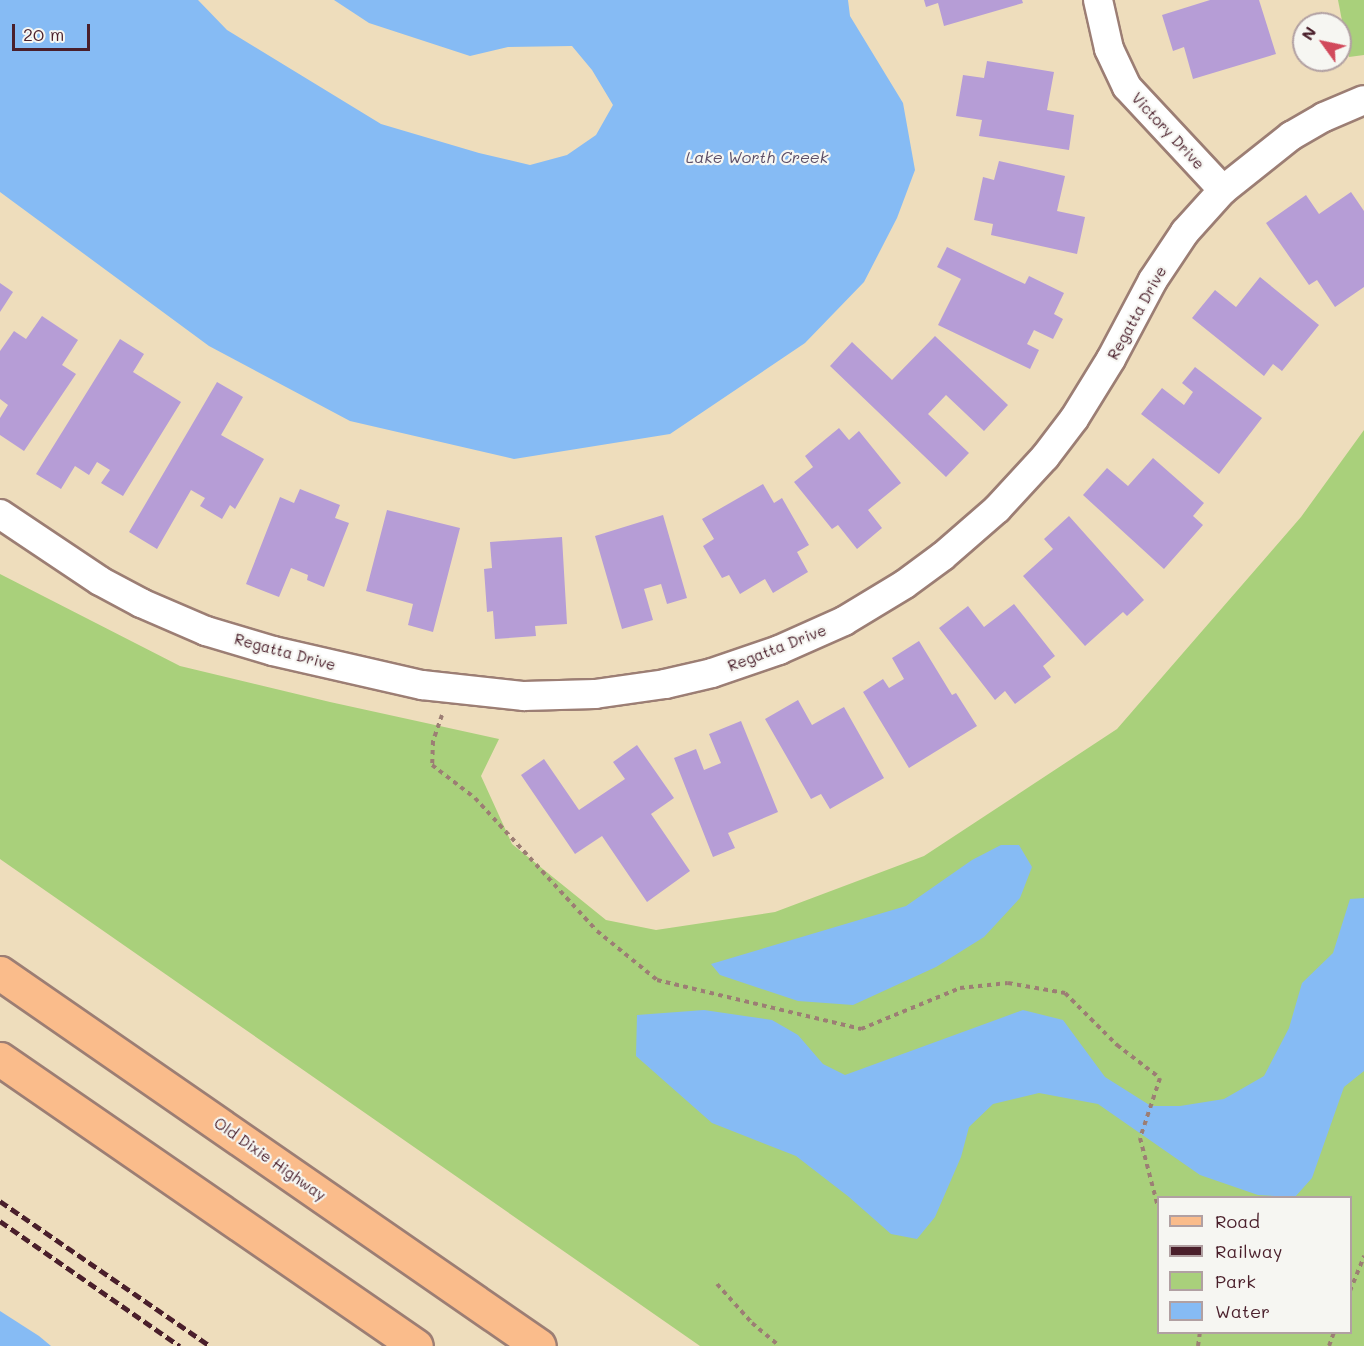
<!DOCTYPE html>
<html>
<head>
<meta charset="utf-8">
<style>
  body { margin:0 }
  #map { position:relative; width:1364px; height:1346px; overflow:hidden; background:#eeddbc; font-family:Mali,sans-serif }
  div>[style] { position:absolute }
  [style*='--x'] { left:calc(var(--x)*1px); top:calc(var(--y)*1px); width:calc(var(--w)*1px); rotate:calc(var(--a)*1deg) }
  .green>* { inset:0; background:#a9d07b }
  .water>* { inset:0; background:#86bbf4 }
  .building>* { inset:0; background:#b69dd6 }
  .path>* { height:4px; margin-top:-2px; transform-origin:0; background:repeating-linear-gradient(90deg,#9c7e74 0 4.5px,transparent 0 9px) }
  .roads { filter:drop-shadow(2px 0 #9c7e74) drop-shadow(-2px 0 #9c7e74) drop-shadow(0 2px #9c7e74) drop-shadow(0 -2px #9c7e74) }
  .minor>* { height:28px; margin:-14px; padding:0 14px; transform-origin:14px; border-radius:14px; background:#fff }
  .major>* { height:33px; margin:-16.5px; padding:0 16.5px; transform-origin:16.5px; border-radius:16.5px; background:#fabc8b }
  .rail>* { height:4.5px; margin-top:-2.25px; transform-origin:0; background:repeating-linear-gradient(90deg,#4a1f2b 0 9px,transparent 0 13.5px) }
  span { translate:-50% -50%; white-space:nowrap; text-align:center; line-height:1.15; -webkit-text-stroke:4.5px #f6f6f2; paint-order:stroke }
  .street-label { font-size:15px; color:#4a1f2b }
  .water-label { font-size:16px; color:#5c4e67; font-style:italic }
  .legend { position:absolute; left:1157px; top:1196px; width:195px; height:138px; box-sizing:border-box; background:#f6f6f2; border:2px solid #b1a0a2; margin:0; padding:8px 10px; list-style:none; font-size:18px; color:#4a1f2b }
  .legend li { display:flex; align-items:center; gap:12px; height:30px }
  .legend b { width:30px; border:2px solid #b1a0a2 }
  .north { position:absolute; left:1292px; top:12px; width:60px; height:60px; box-sizing:border-box; background:#f6f6f2; border:2px solid #b1a0a2; border-radius:50%; rotate:303deg; font-size:16px; font-weight:700; line-height:24px; text-align:center; color:#4a1f2b }
  .north::after { content:''; display:block; margin:auto; width:21px; height:27px; background:#d1495b; clip-path:polygon(50% 0,100% 100%,50% 72%,0 100%) }
  .scale { position:absolute; left:12px; top:24px; width:78px; height:27px; box-sizing:border-box; border:3px solid #4a1f2b; border-top:0; padding-left:8px; font-size:18px; line-height:21px; white-space:nowrap; color:#4a1f2b; -webkit-text-stroke:4px #f6f6f2; paint-order:stroke }
</style>
</head>
<body>
<div id="map">
  <div class="green">
    <div style="clip-path:polygon(1338px 0,1364px 0,1364px 55px,1349px 57px)"></div>
    <div style="clip-path:polygon(evenodd,1364px 430px,1364px 1346px,700px 1346px,0 859px,0 574px,180px 666px,330px 702px,499px 739px,481px 776px,512px 844px,606px 920px,656px 930px,775px 912px,924px 856px,1117px 729px,1301px 517px,1364px 430px,1158px 1198px,1350px 1198px,1350px 1332px,1158px 1332px,1158px 1198px)"></div>
  </div>
  <div class="water">
    <div style="clip-path:polygon(0 0,198px 0,227px 30px,381px 124px,479px 153px,530px 165px,567px 155px,596px 135px,613px 105px,592px 70px,572px 46px,508px 47px,470px 56px,369px 23px,334px 0,848px 0,850px 16px,903px 103px,915px 170px,897px 218px,864px 282px,805px 343px,670px 434px,514px 459px,350px 421px,209px 346px,0 192px)"></div>
    <div style="clip-path:polygon(1001px 845px,1019px 845px,1032px 867px,1020px 898px,984px 937px,936px 967px,853px 1005px,798px 1001px,720px 975px,711px 964px,906px 906px,972px 860px)"></div>
    <div style="clip-path:polygon(1364px 898px,1364px 1071px,1344px 1087px,1312px 1178px,1295px 1197px,1258px 1195px,1200px 1175px,1098px 1104px,1039px 1093px,993px 1104px,969px 1127px,961px 1157px,935px 1217px,917px 1239px,891px 1234px,849px 1197px,796px 1156px,712px 1123px,636px 1056px,637px 1015px,704px 1010px,772px 1020px,798px 1035px,823px 1064px,845px 1075px,1023px 1010px,1063px 1020px,1105px 1077px,1151px 1106px,1180px 1106px,1224px 1099px,1264px 1076px,1289px 1028px,1302px 983px,1333px 953px,1350px 899px)"></div>
    <div style="clip-path:polygon(0 1311px,39px 1336px,51px 1346px,0 1346px)"></div>
  </div>
  <div class="building">
    <div style="clip-path:polygon(924px 0,1022px 0,1023px 3px,944px 26px,938px 3px,926px 7px)"></div>
    <div style="clip-path:polygon(1210px 0,1259px 0,1276px 54px,1193px 79px,1184px 47px,1173px 51px,1162px 15px)"></div>
    <div style="clip-path:polygon(987px 61px,1054px 72px,1047px 110px,1074px 115px,1069px 150px,979px 136px,982px 120px,956px 116px,963px 75px,984px 78px)"></div>
    <div style="clip-path:polygon(999px 161px,1065px 176px,1057px 211px,1085px 217px,1077px 254px,991px 235px,993px 224px,974px 220px,983px 177px,994px 180px)"></div>
    <div style="clip-path:polygon(1351px 192px,1364px 211px,1364px 287px,1335px 307px,1317px 280px,1309px 285px,1266px 223px,1306px 195px,1319px 214px)"></div>
    <div style="clip-path:polygon(947px 247px,1025px 284px,1029px 276px,1064px 293px,1054px 314px,1063px 319px,1053px 339px,1034px 330px,1027px 344px,1039px 350px,1030px 369px,938px 325px,961px 279px,937px 267px)"></div>
    <div style="clip-path:polygon(1260px 277px,1319px 325px,1282px 371px,1273px 364px,1264px 376px,1192px 318px,1215px 290px,1236px 307px)"></div>
    <div style="clip-path:polygon(0 283px,13px 292px,0 312px)"></div>
    <div style="clip-path:polygon(42px 316px,78px 340px,62px 365px,76px 374px,24px 451px,0 435px,0 418px,8px 405px,0 399px,0 351px,14px 331px,26px 339px)"></div>
    <div style="clip-path:polygon(935px 336px,1008px 405px,984px 431px,946px 395px,928px 414px,969px 453px,946px 477px,830px 366px,852px 342px,892px 380px)"></div>
    <div style="clip-path:polygon(120px 339px,144px 354px,133px 372px,181px 402px,123px 496px,101px 483px,110px 470px,97px 462px,89px 475px,75px 466px,61px 489px,36px 474px)"></div>
    <div style="clip-path:polygon(1195px 367px,1262px 418px,1219px 474px,1141px 414px,1162px 388px,1184px 405px,1193px 392px,1182px 383px)"></div>
    <div style="clip-path:polygon(217px 382px,243px 397px,221px 435px,264px 459px,235px 509px,230px 505px,222px 519px,200px 506px,205px 498px,191px 490px,157px 549px,129px 532px)"></div>
    <div style="clip-path:polygon(839px 428px,849px 440px,859px 431px,901px 483px,868px 510px,882px 528px,857px 549px,838px 525px,832px 529px,794px 482px,813px 467px,805px 456px)"></div>
    <div style="clip-path:polygon(1153px 458px,1204px 503px,1193px 516px,1203px 525px,1164px 569px,1083px 495px,1107px 468px,1128px 486px)"></div>
    <div style="clip-path:polygon(763px 484px,774px 503px,782px 498px,809px 545px,797px 552px,808px 572px,773px 593px,765px 579px,740px 594px,729px 575px,722px 578px,703px 546px,714px 539px,702px 519px)"></div>
    <div style="clip-path:polygon(300px 489px,340px 505px,335px 518px,349px 523px,324px 587px,307px 580px,308px 575px,291px 568px,279px 597px,246px 584px,280px 497px,294px 503px)"></div>
    <div style="clip-path:polygon(387px 510px,460px 528px,433px 632px,408px 625px,413px 604px,366px 591px)"></div>
    <div style="clip-path:polygon(663px 515px,687px 598px,667px 604px,661px 584px,644px 589px,653px 620px,622px 629px,595px 536px)"></div>
    <div style="clip-path:polygon(1069px 516px,1144px 600px,1127px 616px,1123px 612px,1085px 646px,1023px 576px,1053px 549px,1044px 539px)"></div>
    <div style="clip-path:polygon(562px 537px,567px 624px,535px 626px,536px 636px,495px 639px,493px 611px,487px 612px,484px 569px,492px 568px,490px 542px)"></div>
    <div style="clip-path:polygon(1014px 604px,1055px 656px,1043px 666px,1051px 677px,1015px 704px,1005px 691px,995px 700px,939px 628px,968px 606px,984px 627px)"></div>
    <div style="clip-path:polygon(919px 641px,952px 695px,956px 693px,977px 726px,909px 768px,863px 692px,883px 679px,889px 688px,904px 679px,892px 658px)"></div>
    <div style="clip-path:polygon(798px 700px,812px 725px,844px 707px,884px 778px,830px 809px,821px 794px,811px 799px,765px 719px)"></div>
    <div style="clip-path:polygon(741px 721px,778px 812px,728px 833px,735px 848px,713px 857px,674px 758px,696px 749px,704px 770px,721px 763px,709px 734px)"></div>
    <div style="clip-path:polygon(637px 745px,674px 798px,651px 814px,690px 871px,647px 902px,602px 836px,575px 854px,521px 775px,544px 759px,579px 810px,625px 779px,613px 762px)"></div>
  </div>
  <div class="path">
    <div style="--x:442;--y:715;--w:28;--a:109"></div>
    <div style="--x:433;--y:741;--w:24;--a:92"></div>
    <div style="--x:432;--y:765;--w:54;--a:37.5"></div>
    <div style="--x:475;--y:798;--w:180;--a:47.5"></div>
    <div style="--x:597;--y:931;--w:77;--a:39.2"></div>
    <div style="--x:657;--y:980;--w:210;--a:13.5"></div>
    <div style="--x:861;--y:1029;--w:107;--a:-22.5"></div>
    <div style="--x:960;--y:988;--w:48;--a:-5.9"></div>
    <div style="--x:1008;--y:983;--w:58;--a:10"></div>
    <div style="--x:1065;--y:993;--w:74;--a:45"></div>
    <div style="--x:1117;--y:1045;--w:54;--a:37.5"></div>
    <div style="--x:1160;--y:1078;--w:63;--a:108.4"></div>
    <div style="--x:1140;--y:1138;--w:71;--a:75.4"></div>
    <div style="--x:717;--y:1284;--w:52;--a:48.1"></div>
    <div style="--x:752;--y:1323;--w:35;--a:40"></div>
    <div style="--x:1350;--y:1291;--w:38;--a:-68"></div>
    <div style="--x:1198;--y:1346;--w:14;--a:-82"></div>
    <div style="--x:1329;--y:1346;--w:15;--a:-70"></div>
  </div>
  <div class="roads">
    <div class="minor">
      <div style="--x:1098;--y:0;--w:50;--a:77.3"></div>
      <div style="--x:1109;--y:49;--w:42;--a:64.7"></div>
      <div style="--x:1127;--y:87;--w:141;--a:47"></div>
      <div style="--x:0;--y:514;--w:120;--a:33.8"></div>
      <div style="--x:100;--y:581;--w:47;--a:28.2"></div>
      <div style="--x:141;--y:603;--w:71;--a:23.3"></div>
      <div style="--x:206;--y:631;--w:70;--a:16.6"></div>
      <div style="--x:273;--y:651;--w:153;--a:12.9"></div>
      <div style="--x:422;--y:685;--w:103;--a:6.2"></div>
      <div style="--x:524;--y:696;--w:71;--a:-1.6"></div>
      <div style="--x:595;--y:694;--w:71;--a:-8.1"></div>
      <div style="--x:665;--y:684;--w:48;--a:-13.2"></div>
      <div style="--x:712;--y:673;--w:71;--a:-18.9"></div>
      <div style="--x:779;--y:650;--w:71;--a:-24"></div>
      <div style="--x:844;--y:621;--w:71;--a:-31.2"></div>
      <div style="--x:905;--y:584;--w:47;--a:-36.4"></div>
      <div style="--x:943;--y:556;--w:72;--a:-41"></div>
      <div style="--x:997;--y:509;--w:71;--a:-47.3"></div>
      <div style="--x:1045;--y:457;--w:48;--a:-52.7"></div>
      <div style="--x:1074;--y:419;--w:70;--a:-58.3"></div>
      <div style="--x:1111;--y:359;--w:89;--a:-62"></div>
      <div style="--x:1153;--y:280;--w:58;--a:-56.3"></div>
      <div style="--x:1185;--y:232;--w:57;--a:-47.9"></div>
      <div style="--x:1223;--y:190;--w:87;--a:-38.5"></div>
      <div style="--x:1291;--y:136;--w:38;--a:-30"></div>
      <div style="--x:1324;--y:117;--w:43;--a:-23"></div>
    </div>
    <div class="major">
      <div style="--x:0;--y:973;--w:655;--a:34.68"></div>
      <div style="--x:0;--y:1059;--w:505;--a:34.6"></div>
    </div>
  </div>
  <div class="rail">
    <div style="--x:0;--y:1201;--w:255;--a:34.6"></div>
    <div style="--x:0;--y:1221;--w:219;--a:34.8"></div>
  </div>
  <div class="street-label">
    <span style="left:1168px;top:131px;rotate:47deg">Victory Drive</span>
    <span style="left:1137px;top:313px;rotate:-61deg">Regatta Drive</span>
    <span style="left:777px;top:648px;rotate:-21deg">Regatta Drive</span>
    <span style="left:285px;top:652px;rotate:15deg">Regatta Drive</span>
    <span style="left:270px;top:1159px;rotate:35deg">Old Dixie Highway</span>
  </div>
  <div class="water-label">
    <span style="left:757px;top:157px">Lake Worth Creek</span>
  </div>
  <ul class="legend">
  <li><b style="height:8px;background:#fabc8b"></b>Road</li>
  <li><b style="height:8px;background:#4a1f2b"></b>Railway</li>
  <li><b style="height:16px;background:#a9d07b"></b>Park</li>
  <li><b style="height:16px;background:#86bbf4"></b>Water</li>
  </ul>
  <div class="north">N</div>
  <div class="scale">20 m</div>
</div>
</body>
</html>
